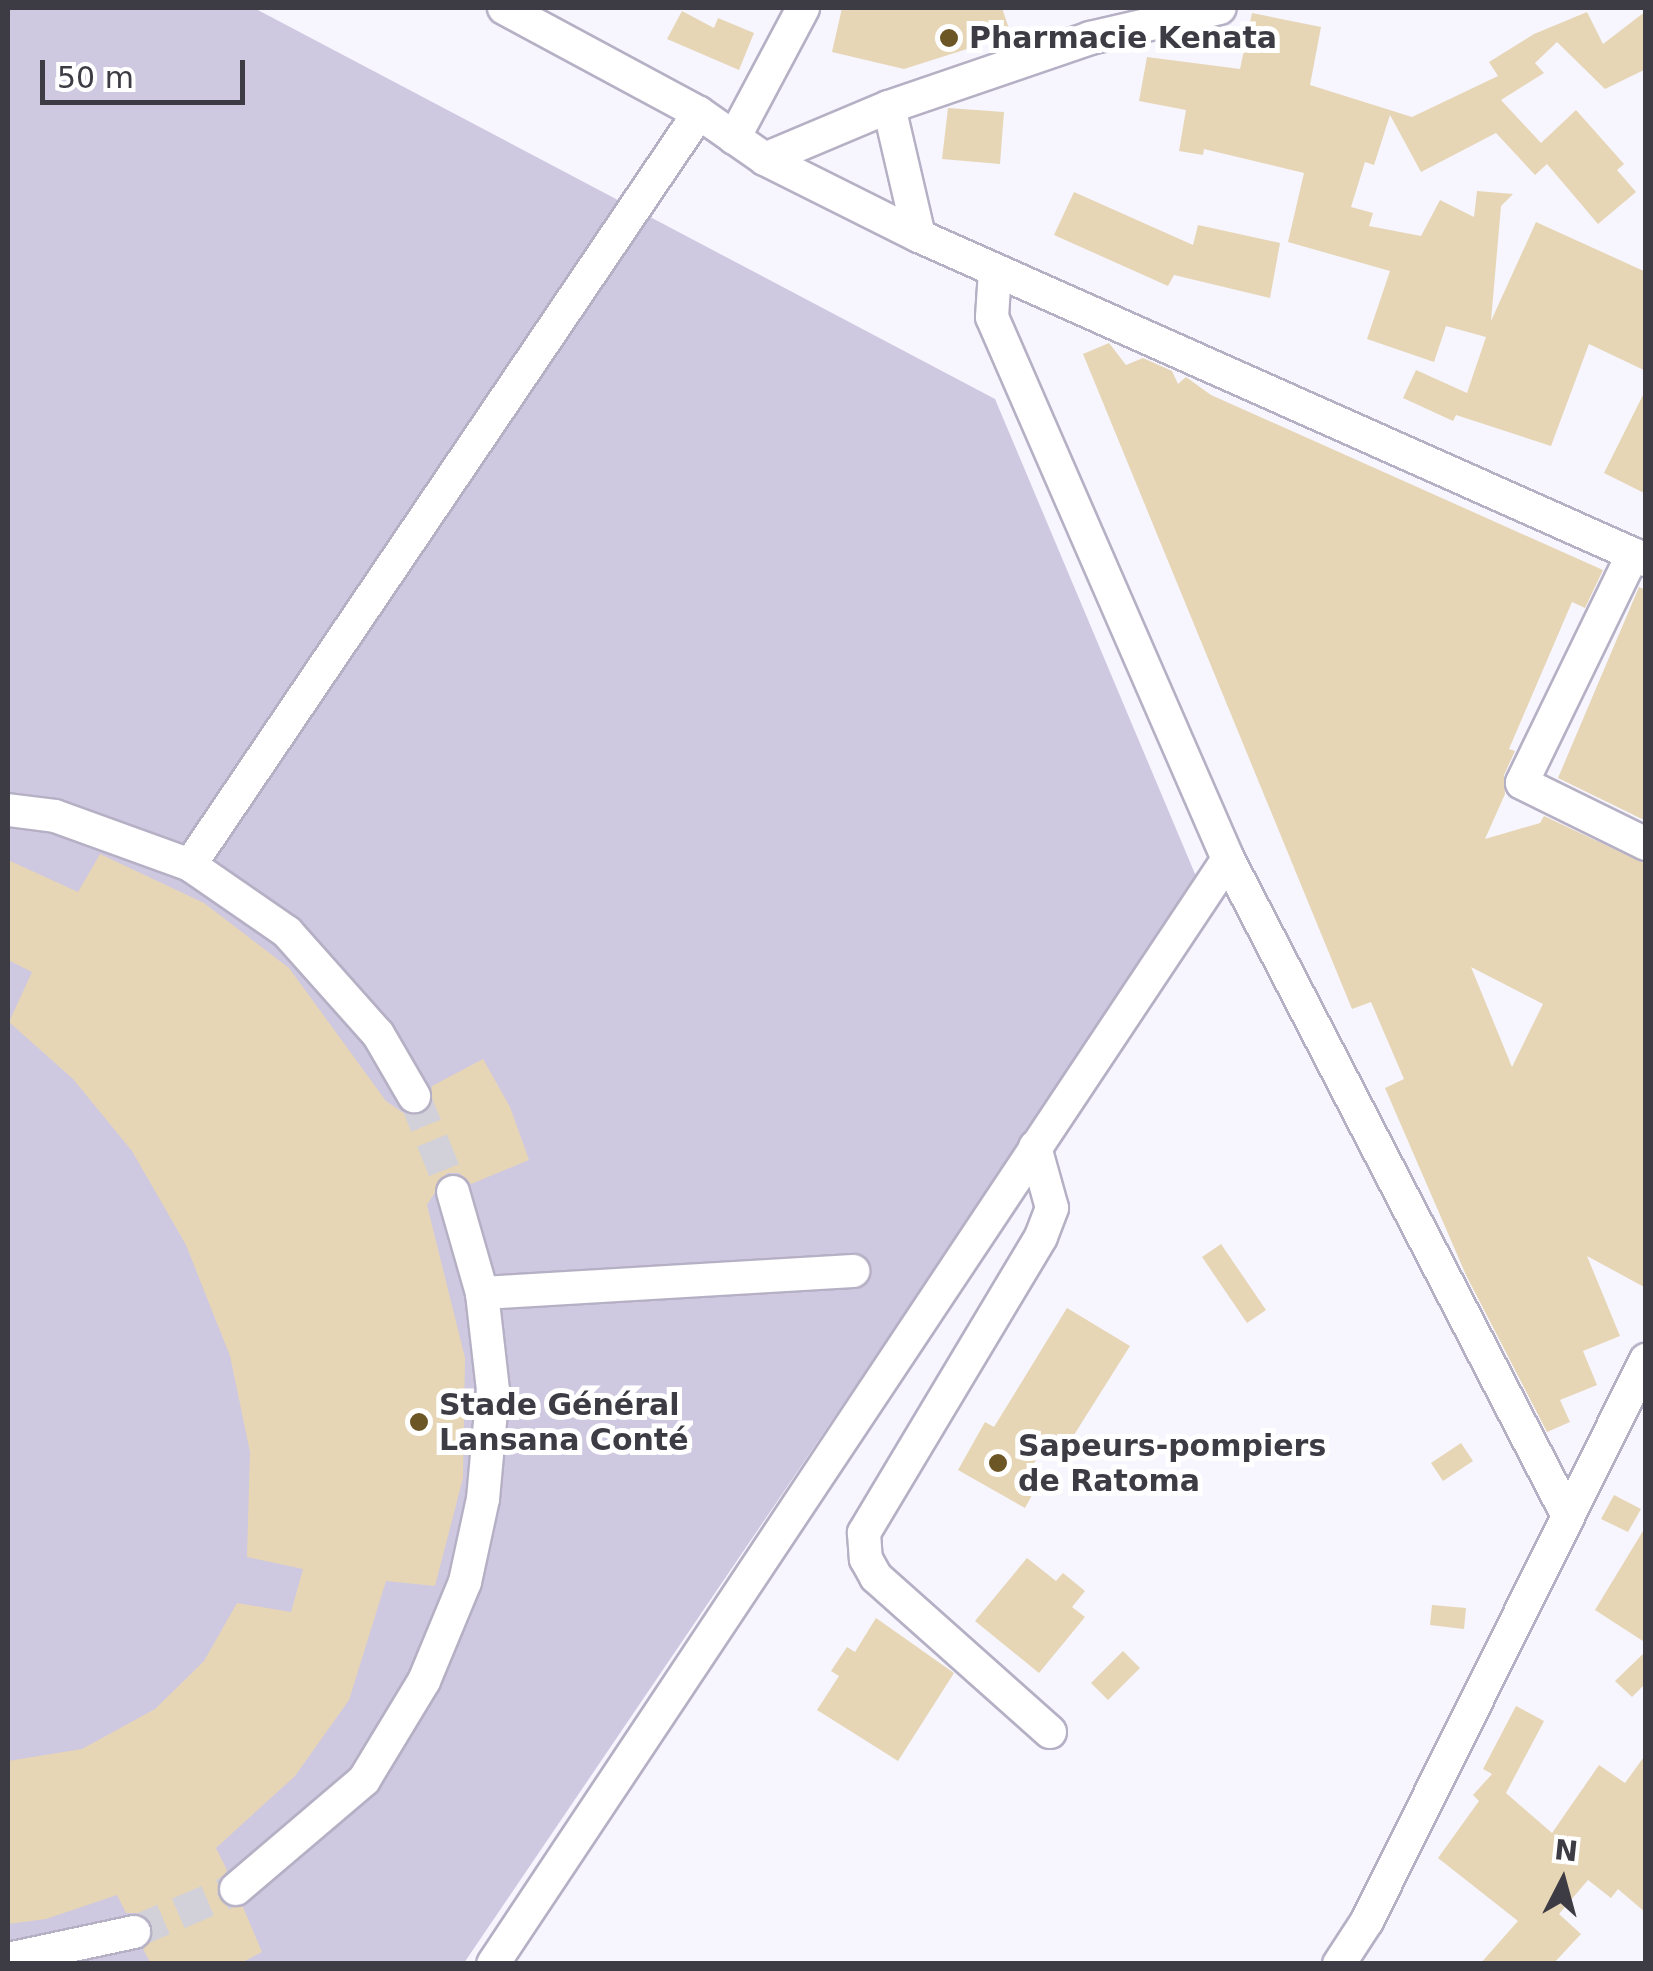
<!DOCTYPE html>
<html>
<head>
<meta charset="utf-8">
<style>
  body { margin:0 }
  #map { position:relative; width:1653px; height:1971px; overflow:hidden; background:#f7f5fe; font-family:"DejaVu Sans",sans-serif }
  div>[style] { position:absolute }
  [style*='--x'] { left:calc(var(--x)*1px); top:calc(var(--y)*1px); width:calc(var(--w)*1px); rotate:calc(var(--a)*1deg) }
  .green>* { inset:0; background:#cfc8e1 }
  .building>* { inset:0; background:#e6d6b6 }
  .minor-tunnel>* { height:32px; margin-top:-16px; transform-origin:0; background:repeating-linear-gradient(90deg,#d2d0d9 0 32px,transparent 0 48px) }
  .roads { filter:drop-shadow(2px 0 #b6b0c5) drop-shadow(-2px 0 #b6b0c5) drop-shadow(0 2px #b6b0c5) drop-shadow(0 -2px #b6b0c5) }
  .minor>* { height:32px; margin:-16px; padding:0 16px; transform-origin:16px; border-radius:16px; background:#fff }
  .dots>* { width:28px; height:28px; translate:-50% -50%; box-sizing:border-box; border:5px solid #fff; border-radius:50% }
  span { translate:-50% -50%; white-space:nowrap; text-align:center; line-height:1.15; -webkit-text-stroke:10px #fff; paint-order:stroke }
  .poi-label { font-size:30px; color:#3d3b43; font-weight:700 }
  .left { translate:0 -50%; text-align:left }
  .frame { position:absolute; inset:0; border:10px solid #3d3b43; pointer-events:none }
  .north { position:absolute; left:1513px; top:1831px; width:100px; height:100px; -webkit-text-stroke:8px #fff; paint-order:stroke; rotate:6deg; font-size:28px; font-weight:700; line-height:40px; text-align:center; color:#3d3b43 }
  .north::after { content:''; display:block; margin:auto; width:35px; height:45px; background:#3d3b43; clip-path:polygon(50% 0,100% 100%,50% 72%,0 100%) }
  .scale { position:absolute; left:40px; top:60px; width:205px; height:45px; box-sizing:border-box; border:5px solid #3d3b43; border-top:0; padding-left:12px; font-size:30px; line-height:35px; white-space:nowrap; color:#3d3b43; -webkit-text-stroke:8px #fff; paint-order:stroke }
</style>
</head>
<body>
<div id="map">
  <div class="green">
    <div style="clip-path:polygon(8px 8px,254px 8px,995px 399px,1198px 881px,464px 1963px,8px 1963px)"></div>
  </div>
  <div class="building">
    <div style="clip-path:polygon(842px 8px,1002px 8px,1011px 35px,904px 69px,832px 52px)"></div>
    <div style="clip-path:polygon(682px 11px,714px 28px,718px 18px,754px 33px,739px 70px,667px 39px)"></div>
    <div style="clip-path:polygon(1646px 11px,1646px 69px,1605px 89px,1557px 42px,1535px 63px,1544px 73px,1501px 100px,1541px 143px,1576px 110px,1624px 164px,1617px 170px,1636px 192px,1598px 224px,1547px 164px,1535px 175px,1496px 133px,1421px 172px,1390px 115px,1374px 165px,1365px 162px,1351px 207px,1373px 213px,1369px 226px,1421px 236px,1440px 200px,1474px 217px,1477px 191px,1513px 194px,1501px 206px,1491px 321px,1536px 222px,1646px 272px,1646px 371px,1589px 344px,1551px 446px,1456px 415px,1453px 421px,1403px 398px,1416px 370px,1467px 393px,1486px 337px,1446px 326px,1434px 362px,1367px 339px,1390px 271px,1288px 242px,1304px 173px,1204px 149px,1203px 155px,1179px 151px,1186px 110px,1139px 101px,1147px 57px,1240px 69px,1252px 13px,1321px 27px,1310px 85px,1412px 117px,1498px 76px,1489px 62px,1534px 34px,1587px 12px,1603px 44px)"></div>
    <div style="clip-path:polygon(948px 108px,1004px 112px,1000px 164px,942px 159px)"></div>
    <div style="clip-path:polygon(1074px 192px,1193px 245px,1198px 225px,1280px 243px,1270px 298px,1174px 275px,1168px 286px,1054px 235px)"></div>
    <div style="clip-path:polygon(evenodd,1109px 343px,1126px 365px,1143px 358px,1172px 371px,1178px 384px,1186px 377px,1211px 395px,1603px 570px,1585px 608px,1572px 602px,1509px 749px,1515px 751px,1504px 775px,1505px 794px,1485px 839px,1540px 823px,1544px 816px,1646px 864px,1646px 1288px,1587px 1256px,1620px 1336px,1583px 1351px,1597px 1385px,1560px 1400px,1570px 1422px,1547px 1432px,1466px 1275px,1385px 1088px,1404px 1079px,1371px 1002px,1352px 1009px,1083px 354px,1109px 343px,1471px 967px,1543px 1004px,1512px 1067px,1471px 967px)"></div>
    <div style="clip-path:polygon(1646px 389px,1646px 494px,1604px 473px)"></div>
    <div style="clip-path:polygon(1639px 587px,1646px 590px,1646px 821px,1558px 778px)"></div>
    <div style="clip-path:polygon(100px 854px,204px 903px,289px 968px,386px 1101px,405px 1114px,425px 1113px,432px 1086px,483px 1059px,510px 1107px,529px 1160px,471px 1184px,459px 1173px,447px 1173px,427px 1205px,465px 1358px,463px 1478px,435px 1586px,386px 1581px,349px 1700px,295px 1776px,216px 1848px,227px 1870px,217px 1894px,228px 1907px,243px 1907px,262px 1952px,239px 1964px,151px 1964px,143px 1949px,153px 1927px,141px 1913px,126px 1913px,117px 1895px,46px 1919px,8px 1924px,8px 1761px,82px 1749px,155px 1709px,204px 1661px,237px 1603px,291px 1612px,303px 1569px,247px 1557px,250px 1452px,230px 1356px,186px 1245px,132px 1151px,73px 1079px,9px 1022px,32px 972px,8px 960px,8px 860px,78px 892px)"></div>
    <div style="clip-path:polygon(1221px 1244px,1266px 1310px,1247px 1323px,1202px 1257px)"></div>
    <div style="clip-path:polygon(1067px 1308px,1130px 1346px,1067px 1446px,1050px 1436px,1027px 1475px,1039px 1482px,1025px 1508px,958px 1470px,985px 1422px,994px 1427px)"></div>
    <div style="clip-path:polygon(1461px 1443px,1473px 1461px,1443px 1481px,1431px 1463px)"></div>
    <div style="clip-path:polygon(1614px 1495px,1641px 1509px,1628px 1532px,1601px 1519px)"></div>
    <div style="clip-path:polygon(1646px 1526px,1646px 1643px,1595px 1610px)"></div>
    <div style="clip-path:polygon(1027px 1558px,1056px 1581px,1063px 1573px,1085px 1591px,1072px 1607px,1085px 1617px,1039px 1673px,975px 1621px)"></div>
    <div style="clip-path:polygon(1432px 1605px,1466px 1608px,1464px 1629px,1430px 1625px)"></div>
    <div style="clip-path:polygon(876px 1618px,954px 1673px,898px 1761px,817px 1710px,839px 1676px,831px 1671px,847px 1647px,855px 1652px)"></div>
    <div style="clip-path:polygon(1123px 1651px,1140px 1668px,1108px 1700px,1091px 1683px)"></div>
    <div style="clip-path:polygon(1646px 1651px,1646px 1683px,1632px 1697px,1615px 1681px)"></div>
    <div style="clip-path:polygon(1516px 1706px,1544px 1721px,1506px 1793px,1552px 1833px,1599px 1765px,1625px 1783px,1646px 1754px,1646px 1913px,1618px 1889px,1611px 1898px,1588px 1880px,1559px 1914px,1581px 1934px,1553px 1964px,1480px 1964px,1518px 1921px,1438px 1858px,1479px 1801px,1473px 1795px,1492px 1774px,1483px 1769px)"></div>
  </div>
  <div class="minor-tunnel">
    <div style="--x:414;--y:1096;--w:104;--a:67.9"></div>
    <div style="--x:134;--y:1932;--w:111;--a:-22.9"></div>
  </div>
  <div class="roads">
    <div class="minor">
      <div style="--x:504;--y:8;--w:221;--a:28.3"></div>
      <div style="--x:699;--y:113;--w:80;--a:34.9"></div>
      <div style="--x:765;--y:159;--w:172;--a:26.6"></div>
      <div style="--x:919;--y:236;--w:796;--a:24.02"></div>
      <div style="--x:889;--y:107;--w:132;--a:76.9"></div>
      <div style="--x:734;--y:138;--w:147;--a:-62"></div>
      <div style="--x:765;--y:159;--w:134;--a:-22.8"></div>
      <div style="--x:889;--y:107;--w:213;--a:-18.9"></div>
      <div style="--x:1090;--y:38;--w:133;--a:-13"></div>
      <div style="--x:1633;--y:554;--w:254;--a:115.9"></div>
      <div style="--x:1522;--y:783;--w:138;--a:26.2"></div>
      <div style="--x:8;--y:810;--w:47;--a:7.3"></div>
      <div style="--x:55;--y:816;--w:144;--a:19.9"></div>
      <div style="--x:190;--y:865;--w:118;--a:34.6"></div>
      <div style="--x:287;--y:932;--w:137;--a:48.3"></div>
      <div style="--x:378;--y:1034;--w:72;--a:59.9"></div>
      <div style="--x:1228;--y:859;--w:740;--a:62.64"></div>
      <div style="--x:190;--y:865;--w:908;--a:-55.91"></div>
      <div style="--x:1035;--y:1147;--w:63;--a:74.4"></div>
      <div style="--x:1052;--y:1208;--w:31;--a:111"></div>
      <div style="--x:1041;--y:1237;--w:345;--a:120.9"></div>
      <div style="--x:864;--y:1533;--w:26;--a:86"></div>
      <div style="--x:866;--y:1559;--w:21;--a:61"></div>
      <div style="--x:876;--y:1577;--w:233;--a:41.7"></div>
      <div style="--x:482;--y:1293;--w:372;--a:-3.4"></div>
      <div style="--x:236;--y:1889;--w:168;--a:-40.4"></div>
      <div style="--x:364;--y:1780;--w:116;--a:-58.8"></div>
      <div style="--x:424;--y:1681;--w:107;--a:-67.5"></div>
      <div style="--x:465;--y:1582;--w:85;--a:-77.8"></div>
      <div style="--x:483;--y:1499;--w:109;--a:-84.8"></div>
      <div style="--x:493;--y:1390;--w:98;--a:-96.5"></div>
      <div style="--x:482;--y:1293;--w:105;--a:-106"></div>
      <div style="--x:8;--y:1959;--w:129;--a:-12.1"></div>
      <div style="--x:493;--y:1964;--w:1327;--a:-56.37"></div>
      <div style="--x:1228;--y:859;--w:591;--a:-113.53"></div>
      <div style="--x:992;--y:317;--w:47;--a:-86.3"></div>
      <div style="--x:1339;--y:1964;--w:51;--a:-56.9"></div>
      <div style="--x:1367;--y:1921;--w:627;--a:-63.56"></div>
    </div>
  </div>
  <div class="dots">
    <div style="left:949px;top:38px;background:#6c5626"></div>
    <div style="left:419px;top:1422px;background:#6c5626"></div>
    <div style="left:998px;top:1463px;background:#6c5626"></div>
  </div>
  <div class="poi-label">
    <span class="left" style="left:969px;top:38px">Pharmacie Kenata</span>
    <span class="left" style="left:439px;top:1422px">Stade Général<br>Lansana Conté</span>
    <span class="left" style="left:1018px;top:1463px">Sapeurs-pompiers<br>de Ratoma</span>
  </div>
  <div class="frame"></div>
  <div class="north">N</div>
  <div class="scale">50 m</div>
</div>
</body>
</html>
